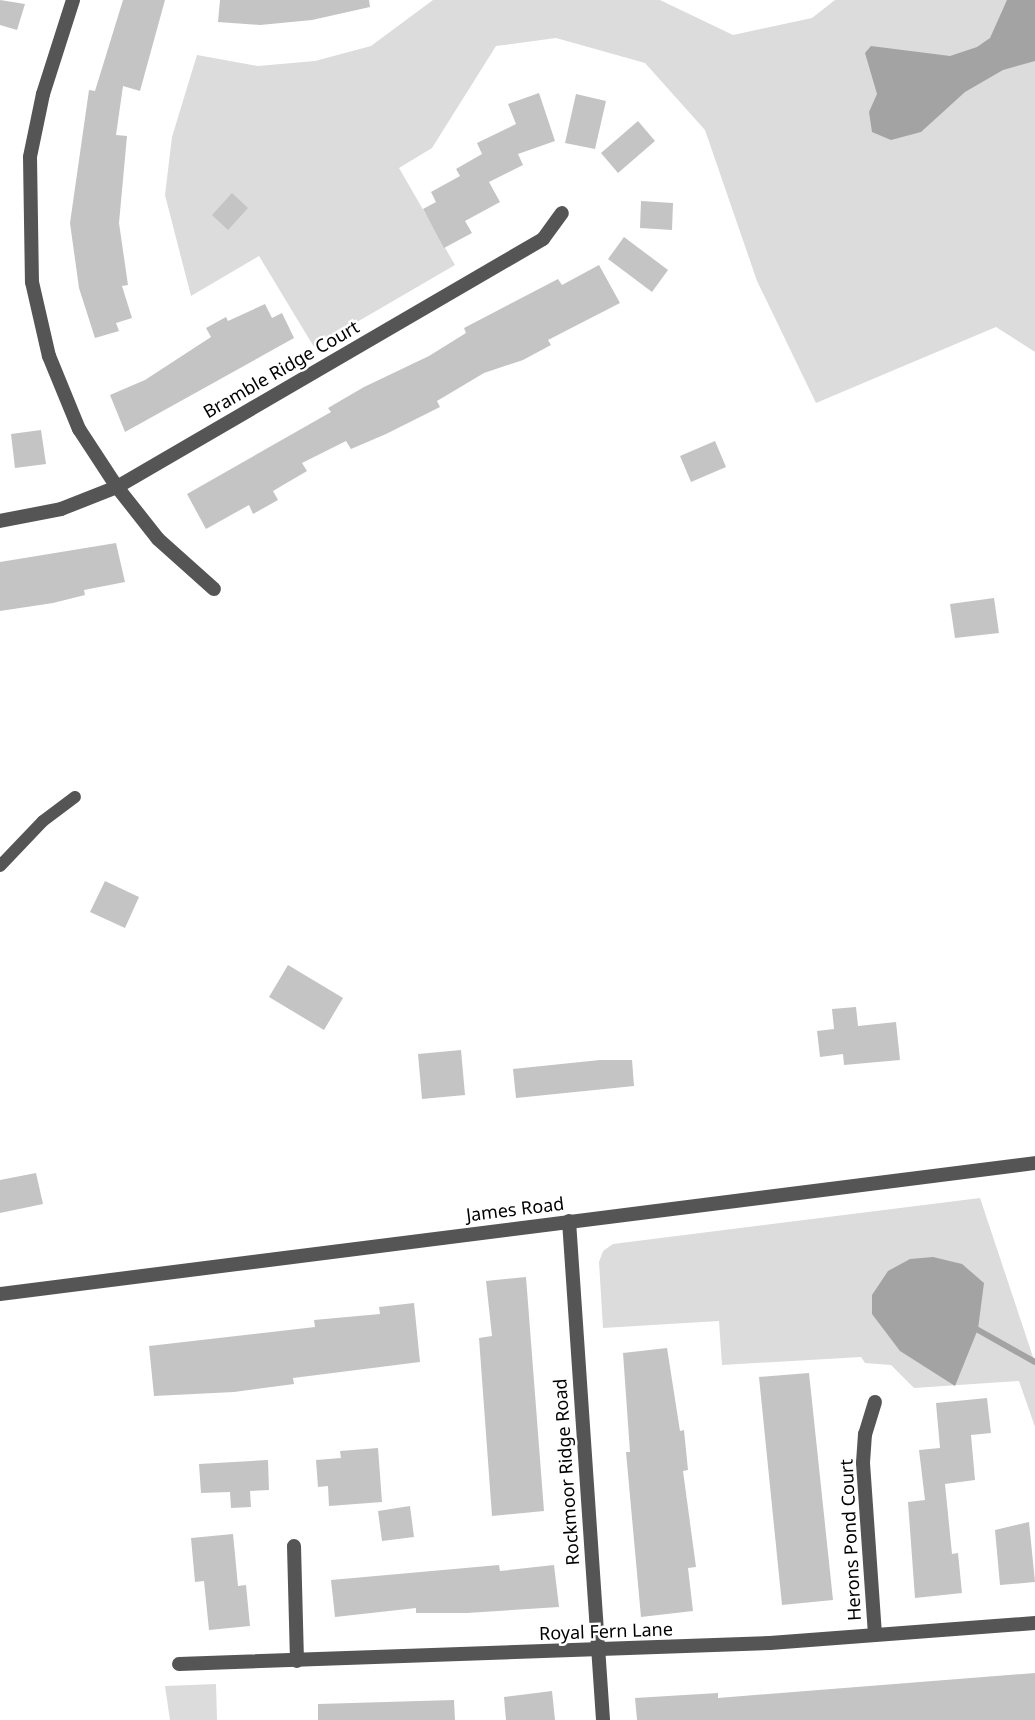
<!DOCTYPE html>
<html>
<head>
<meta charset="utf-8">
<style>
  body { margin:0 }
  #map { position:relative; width:1035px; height:1720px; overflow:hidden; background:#fff; font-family:"Noto Sans",sans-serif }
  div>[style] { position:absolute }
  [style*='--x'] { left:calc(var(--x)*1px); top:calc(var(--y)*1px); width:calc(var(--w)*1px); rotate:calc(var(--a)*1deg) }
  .green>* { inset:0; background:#dcdcdc }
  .water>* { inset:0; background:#a3a3a3 }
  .stream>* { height:6px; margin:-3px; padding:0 3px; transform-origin:3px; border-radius:3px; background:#a3a3a3 }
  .building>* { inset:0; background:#c4c4c4 }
  .service>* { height:12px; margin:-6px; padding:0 6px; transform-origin:6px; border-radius:6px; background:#555 }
  .minor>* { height:14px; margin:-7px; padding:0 7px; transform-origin:7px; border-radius:7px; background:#555 }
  span { translate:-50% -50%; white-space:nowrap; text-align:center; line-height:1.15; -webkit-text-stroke:5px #fff; paint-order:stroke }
  .street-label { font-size:18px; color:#000 }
</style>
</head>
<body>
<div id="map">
  <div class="green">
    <div style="clip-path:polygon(433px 0,660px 0,733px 35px,812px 18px,835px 0,1035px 0,1035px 352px,996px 327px,816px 403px,757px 281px,705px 130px,645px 63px,556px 38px,496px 46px,432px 148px,399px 168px,455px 265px,314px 347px,259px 256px,191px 296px,165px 195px,172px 137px,197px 55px,258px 66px,315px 61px,371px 46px)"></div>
    <div style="clip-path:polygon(980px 1198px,1035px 1363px,1035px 1427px,1019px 1381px,914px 1388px,891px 1365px,865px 1363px,861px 1357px,722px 1365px,719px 1321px,603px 1328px,599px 1262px,603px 1251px,613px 1244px)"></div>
    <div style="clip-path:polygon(216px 1684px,217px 1720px,170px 1720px,165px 1686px)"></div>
  </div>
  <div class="water">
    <div style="clip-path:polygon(1007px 0,1035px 0,1035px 61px,1003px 70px,965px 92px,921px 132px,891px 140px,872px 132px,869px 112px,877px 94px,865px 53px,871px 46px,950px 56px,977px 47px,990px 38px)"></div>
    <div style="clip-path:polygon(933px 1257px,962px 1264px,984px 1283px,978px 1329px,955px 1386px,900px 1351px,872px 1314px,872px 1295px,888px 1271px,910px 1259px)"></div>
  </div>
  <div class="stream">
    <div style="--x:971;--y:1326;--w:73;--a:29.4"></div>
  </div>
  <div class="building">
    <div style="clip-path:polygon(0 0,25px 4px,17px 30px,0 25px)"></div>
    <div style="clip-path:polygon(123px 0,165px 0,140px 91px,123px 86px,116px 135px,127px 136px,119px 223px,128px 285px,122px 286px,132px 318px,116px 323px,119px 331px,95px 338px,79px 288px,70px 223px,89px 90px,95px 91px)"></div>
    <div style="clip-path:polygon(220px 0,369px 0,370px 7px,312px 20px,260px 25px,218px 22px)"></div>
    <div style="clip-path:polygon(539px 93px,555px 141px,518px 154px,523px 165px,489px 182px,500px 202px,465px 221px,472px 233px,444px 248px,423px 209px,436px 202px,431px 192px,460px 176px,456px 169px,482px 154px,477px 143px,516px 124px,508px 104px)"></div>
    <div style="clip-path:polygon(576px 94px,606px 101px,595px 149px,565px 143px)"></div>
    <div style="clip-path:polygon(638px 121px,655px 141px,618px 173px,601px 153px)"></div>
    <div style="clip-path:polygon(232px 193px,248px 208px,228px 230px,212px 215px)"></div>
    <div style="clip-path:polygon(641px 201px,673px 203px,672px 230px,640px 228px)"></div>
    <div style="clip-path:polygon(624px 237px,668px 270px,652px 292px,608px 259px)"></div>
    <div style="clip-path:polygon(599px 265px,620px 303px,548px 340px,551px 345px,523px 360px,484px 373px,437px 401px,440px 407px,386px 434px,351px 449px,346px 441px,302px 463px,307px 471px,273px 491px,278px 500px,253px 514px,249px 505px,206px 529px,187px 494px,331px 412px,328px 408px,364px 387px,429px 356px,466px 333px,464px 328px,558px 279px,562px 285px)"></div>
    <div style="clip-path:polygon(265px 304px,272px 318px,282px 313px,294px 338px,125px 432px,110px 395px,145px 380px,211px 337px,206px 328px,226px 317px,228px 321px)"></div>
    <div style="clip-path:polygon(41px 430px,46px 464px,15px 468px,11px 434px)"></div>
    <div style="clip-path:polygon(715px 441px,726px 467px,691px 482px,680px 456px)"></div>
    <div style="clip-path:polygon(116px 543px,125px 582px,84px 590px,85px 595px,53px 603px,0 611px,0 562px)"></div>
    <div style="clip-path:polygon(994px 598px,999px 633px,955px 638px,950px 604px)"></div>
    <div style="clip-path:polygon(105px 881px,139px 897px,125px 928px,90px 912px)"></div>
    <div style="clip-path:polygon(288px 965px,343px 998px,324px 1030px,269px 997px)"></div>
    <div style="clip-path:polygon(856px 1007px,858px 1026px,896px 1022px,900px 1060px,844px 1065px,843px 1054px,820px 1057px,817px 1031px,834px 1029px,832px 1009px)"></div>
    <div style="clip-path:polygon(461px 1050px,465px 1095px,422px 1099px,418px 1054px)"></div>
    <div style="clip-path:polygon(600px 1060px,632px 1060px,634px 1086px,516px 1098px,513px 1069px)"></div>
    <div style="clip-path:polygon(36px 1173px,43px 1204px,0 1213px,0 1180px)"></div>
    <div style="clip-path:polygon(526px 1277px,544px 1511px,492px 1516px,479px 1338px,492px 1336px,486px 1281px)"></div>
    <div style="clip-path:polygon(414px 1303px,420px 1362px,293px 1378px,294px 1384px,234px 1392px,154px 1396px,149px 1346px,315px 1327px,314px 1320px,380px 1314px,379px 1307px)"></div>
    <div style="clip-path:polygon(667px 1348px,680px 1431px,684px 1430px,688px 1470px,683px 1471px,696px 1567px,688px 1568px,693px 1611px,641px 1617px,626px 1452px,630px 1452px,623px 1353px)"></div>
    <div style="clip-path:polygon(809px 1373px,833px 1600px,782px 1605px,759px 1377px)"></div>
    <div style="clip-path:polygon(987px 1398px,991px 1433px,971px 1435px,975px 1480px,945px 1484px,952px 1554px,958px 1553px,962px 1593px,915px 1598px,908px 1502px,925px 1500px,919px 1450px,940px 1448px,936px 1403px)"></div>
    <div style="clip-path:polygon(378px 1448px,382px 1502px,329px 1506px,328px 1486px,318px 1487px,316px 1460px,341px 1458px,340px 1451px)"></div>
    <div style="clip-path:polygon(268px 1460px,269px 1490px,250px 1491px,251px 1507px,231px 1508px,230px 1492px,201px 1493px,199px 1464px)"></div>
    <div style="clip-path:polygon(410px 1506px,414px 1537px,382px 1541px,378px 1511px)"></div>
    <div style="clip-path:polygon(1029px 1522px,1035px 1582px,1000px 1585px,995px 1530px)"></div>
    <div style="clip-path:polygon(233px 1534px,238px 1586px,246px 1585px,250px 1626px,209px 1630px,204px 1581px,195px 1582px,191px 1538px)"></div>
    <div style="clip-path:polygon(499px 1565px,500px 1571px,554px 1565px,559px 1607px,467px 1613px,416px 1613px,416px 1608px,335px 1617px,331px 1580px)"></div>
    <div style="clip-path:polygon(1035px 1673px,1035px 1720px,637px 1720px,635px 1698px,718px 1693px,718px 1698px)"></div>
    <div style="clip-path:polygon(552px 1691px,555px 1720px,506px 1720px,504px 1697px)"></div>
    <div style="clip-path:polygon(454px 1700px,455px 1720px,318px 1720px,318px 1704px)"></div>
  </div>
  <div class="service">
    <div style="--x:0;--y:866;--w:62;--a:-46.3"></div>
    <div style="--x:43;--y:821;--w:40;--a:-37"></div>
  </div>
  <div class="minor">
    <div style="--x:73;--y:0;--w:99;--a:107.7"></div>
    <div style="--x:43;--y:94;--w:64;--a:101.7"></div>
    <div style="--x:30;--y:157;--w:125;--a:89.1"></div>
    <div style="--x:32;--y:282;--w:76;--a:77.1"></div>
    <div style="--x:49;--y:356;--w:79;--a:67.7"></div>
    <div style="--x:79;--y:429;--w:69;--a:56.8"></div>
    <div style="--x:117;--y:487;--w:66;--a:51.7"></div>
    <div style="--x:158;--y:539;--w:75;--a:41.8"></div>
    <div style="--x:0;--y:521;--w:62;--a:-11.1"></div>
    <div style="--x:61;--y:509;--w:60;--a:-21.4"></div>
    <div style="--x:117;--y:487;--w:493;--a:-30.2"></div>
    <div style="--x:543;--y:239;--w:32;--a:-54"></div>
    <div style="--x:569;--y:1221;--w:500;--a:86.1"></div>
    <div style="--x:0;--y:1294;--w:1043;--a:-7.21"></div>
    <div style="--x:875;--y:1402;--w:34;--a:107"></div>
    <div style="--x:865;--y:1434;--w:29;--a:94"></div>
    <div style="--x:863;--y:1463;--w:172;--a:86"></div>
    <div style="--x:294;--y:1546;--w:115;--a:88.5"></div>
    <div style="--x:179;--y:1664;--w:591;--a:-2.04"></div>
    <div style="--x:770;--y:1643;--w:266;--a:-4.3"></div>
  </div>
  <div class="street-label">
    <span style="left:281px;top:369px;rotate:-30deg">Bramble Ridge Court</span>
    <span style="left:515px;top:1209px;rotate:-7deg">James Road</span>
    <span style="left:566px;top:1472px;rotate:-94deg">Rockmoor Ridge Road</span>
    <span style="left:850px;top:1540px;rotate:-93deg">Herons Pond Court</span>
    <span style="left:606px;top:1631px;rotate:-2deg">Royal Fern Lane</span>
  </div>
</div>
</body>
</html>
